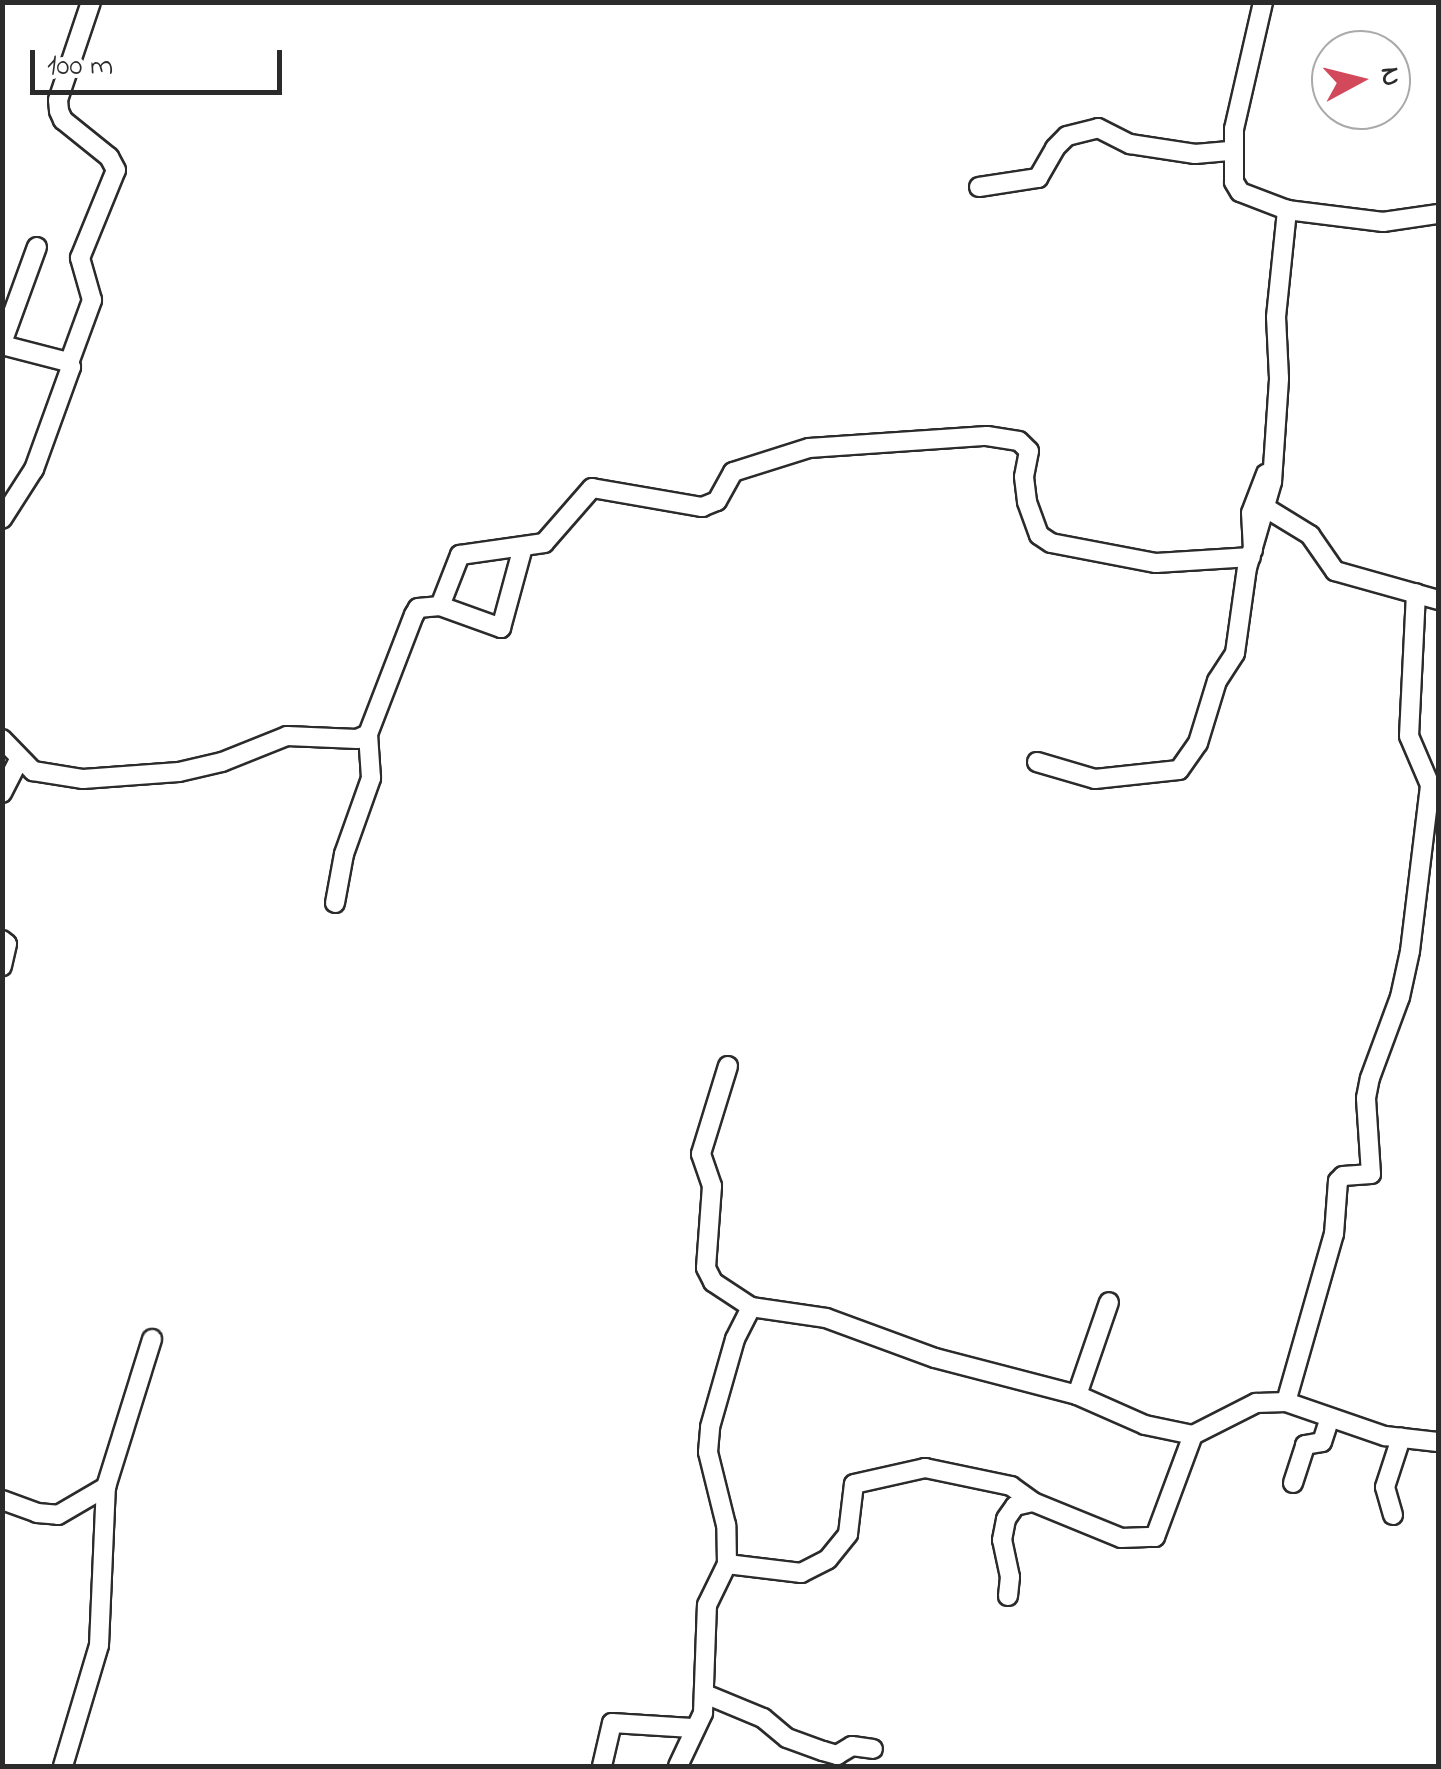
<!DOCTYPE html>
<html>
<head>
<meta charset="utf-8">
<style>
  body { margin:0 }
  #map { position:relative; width:1441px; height:1769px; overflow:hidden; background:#fff; font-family:"Indie Flower",sans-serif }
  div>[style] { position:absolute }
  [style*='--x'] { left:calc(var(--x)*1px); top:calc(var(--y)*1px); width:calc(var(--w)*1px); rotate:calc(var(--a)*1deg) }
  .roads { filter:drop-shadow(2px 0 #2b2b2b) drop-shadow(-2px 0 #2b2b2b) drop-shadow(0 2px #2b2b2b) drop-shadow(0 -2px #2b2b2b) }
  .minor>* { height:18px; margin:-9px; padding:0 9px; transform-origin:9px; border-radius:9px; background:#fff }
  span { translate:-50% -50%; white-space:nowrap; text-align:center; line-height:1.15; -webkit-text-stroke:9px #fff; paint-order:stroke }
  .frame { position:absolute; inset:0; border:5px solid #2b2b2b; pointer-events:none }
  .north { position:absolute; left:1311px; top:30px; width:100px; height:100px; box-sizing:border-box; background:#fff; border:2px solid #aaa; border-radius:50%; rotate:83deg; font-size:28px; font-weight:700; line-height:40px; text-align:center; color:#2b2b2b }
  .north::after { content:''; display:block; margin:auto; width:35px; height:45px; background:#d1495b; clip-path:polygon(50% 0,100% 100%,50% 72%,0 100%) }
  .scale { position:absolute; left:30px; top:50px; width:252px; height:45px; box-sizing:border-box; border:5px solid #2b2b2b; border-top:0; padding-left:12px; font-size:30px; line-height:35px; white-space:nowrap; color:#2b2b2b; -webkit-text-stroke:8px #fff; paint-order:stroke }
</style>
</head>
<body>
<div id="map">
  <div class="roads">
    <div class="minor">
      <div style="--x:979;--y:187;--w:60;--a:-8.7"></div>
      <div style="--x:1038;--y:178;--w:34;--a:-60"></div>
      <div style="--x:1055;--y:148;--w:17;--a:-45"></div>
      <div style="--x:1067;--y:136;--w:32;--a:-14"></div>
      <div style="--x:1098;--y:128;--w:36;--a:27"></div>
      <div style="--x:1130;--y:144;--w:66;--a:8.7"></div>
      <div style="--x:1195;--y:154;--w:37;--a:-5"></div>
      <div style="--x:1287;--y:210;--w:97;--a:7.1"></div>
      <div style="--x:1383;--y:222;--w:56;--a:-8.3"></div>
      <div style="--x:2;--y:343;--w:102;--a:-70"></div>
      <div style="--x:2;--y:345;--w:68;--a:14.4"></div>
      <div style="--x:68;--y:362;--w:6;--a:59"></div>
      <div style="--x:71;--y:367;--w:109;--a:109.9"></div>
      <div style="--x:34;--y:469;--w:59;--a:122.6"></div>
      <div style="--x:69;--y:363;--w:67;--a:-69.9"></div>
      <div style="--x:92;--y:300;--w:44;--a:-105.9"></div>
      <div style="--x:80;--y:258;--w:95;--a:-67.8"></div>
      <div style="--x:116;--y:170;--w:15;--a:-118"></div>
      <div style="--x:109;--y:157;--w:59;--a:-141.2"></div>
      <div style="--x:63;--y:120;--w:10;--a:-114"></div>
      <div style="--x:59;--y:111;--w:11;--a:-95"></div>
      <div style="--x:58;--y:100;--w:103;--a:-71.4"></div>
      <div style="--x:1266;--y:508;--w:52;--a:31.5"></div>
      <div style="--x:1310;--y:535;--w:44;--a:55.2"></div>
      <div style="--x:1335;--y:571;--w:107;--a:15.7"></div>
      <div style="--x:1253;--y:550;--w:37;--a:-93"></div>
      <div style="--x:1251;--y:513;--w:42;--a:-69"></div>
      <div style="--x:440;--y:606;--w:65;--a:19.8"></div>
      <div style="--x:501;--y:628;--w:84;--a:-74.8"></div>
      <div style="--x:2;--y:739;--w:45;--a:45.9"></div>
      <div style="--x:33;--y:771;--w:51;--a:9.1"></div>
      <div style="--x:83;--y:779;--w:96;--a:-4.2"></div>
      <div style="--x:179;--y:772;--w:44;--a:-13.1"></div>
      <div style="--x:222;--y:762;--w:70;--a:-21.8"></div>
      <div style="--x:287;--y:736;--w:70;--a:2.5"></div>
      <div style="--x:357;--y:739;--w:12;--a:-24"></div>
      <div style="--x:368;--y:734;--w:128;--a:-68.9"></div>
      <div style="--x:414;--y:615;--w:8;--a:-60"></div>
      <div style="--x:418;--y:608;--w:22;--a:-5"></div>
      <div style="--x:440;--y:606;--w:55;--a:-68.6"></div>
      <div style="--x:460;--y:555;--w:85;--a:-8.1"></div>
      <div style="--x:544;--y:543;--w:73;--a:-48.9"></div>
      <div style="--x:592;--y:488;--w:112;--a:9.8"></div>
      <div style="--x:702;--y:507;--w:16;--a:-22"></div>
      <div style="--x:717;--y:501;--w:33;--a:-61"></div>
      <div style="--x:733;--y:472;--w:80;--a:-17.5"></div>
      <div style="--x:809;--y:448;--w:178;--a:-3.9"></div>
      <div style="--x:987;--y:436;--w:32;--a:9"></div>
      <div style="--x:1019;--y:441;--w:14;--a:45"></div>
      <div style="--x:1029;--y:451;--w:26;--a:101"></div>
      <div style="--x:1024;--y:477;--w:25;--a:83"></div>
      <div style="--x:1027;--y:502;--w:35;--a:70"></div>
      <div style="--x:1039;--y:535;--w:14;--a:34"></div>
      <div style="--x:1051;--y:543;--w:107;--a:10.8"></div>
      <div style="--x:1156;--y:563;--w:95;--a:-3.6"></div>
      <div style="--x:1037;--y:762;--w:60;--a:16.3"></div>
      <div style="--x:1095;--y:779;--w:84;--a:-6.1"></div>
      <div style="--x:1179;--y:770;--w:33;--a:-55"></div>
      <div style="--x:1198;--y:743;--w:65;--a:-73"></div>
      <div style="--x:1217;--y:681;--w:33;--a:-57"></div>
      <div style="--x:1235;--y:653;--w:86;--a:-82"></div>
      <div style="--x:1247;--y:568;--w:90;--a:-73.8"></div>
      <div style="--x:1272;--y:482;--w:104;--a:-86.1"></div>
      <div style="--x:1279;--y:378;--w:61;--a:-92.8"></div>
      <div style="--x:1276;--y:317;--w:108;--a:-84.1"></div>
      <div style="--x:1287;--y:210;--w:50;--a:-159"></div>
      <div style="--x:1240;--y:192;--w:12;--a:-121"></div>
      <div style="--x:1234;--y:182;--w:53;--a:-90"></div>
      <div style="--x:1234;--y:129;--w:130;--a:-77.1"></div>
      <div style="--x:2;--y:793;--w:36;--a:-63"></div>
      <div style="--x:335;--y:903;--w:50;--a:-79.6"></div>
      <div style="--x:344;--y:854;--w:81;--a:-70.4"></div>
      <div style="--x:371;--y:778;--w:44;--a:-93.9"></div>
      <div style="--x:2;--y:940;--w:6;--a:39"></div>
      <div style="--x:7;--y:944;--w:23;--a:103"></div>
      <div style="--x:728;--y:1066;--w:92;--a:107.1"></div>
      <div style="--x:701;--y:1154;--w:34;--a:71"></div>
      <div style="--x:712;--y:1186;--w:82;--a:94.2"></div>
      <div style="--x:706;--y:1268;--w:16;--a:63"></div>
      <div style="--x:713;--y:1282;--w:45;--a:33.3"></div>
      <div style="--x:751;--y:1307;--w:76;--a:8.3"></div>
      <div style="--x:826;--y:1318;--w:116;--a:20.2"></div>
      <div style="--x:935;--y:1358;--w:147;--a:14.6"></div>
      <div style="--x:1077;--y:1395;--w:74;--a:23.8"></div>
      <div style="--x:1145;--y:1425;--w:49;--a:11.8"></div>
      <div style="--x:1077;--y:1395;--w:98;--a:-71"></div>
      <div style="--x:1286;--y:1402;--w:175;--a:-74.1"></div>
      <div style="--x:1334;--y:1234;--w:53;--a:-85.7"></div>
      <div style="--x:1338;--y:1181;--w:7;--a:-45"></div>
      <div style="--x:1343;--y:1176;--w:28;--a:-4"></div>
      <div style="--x:1371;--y:1174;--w:76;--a:-93.8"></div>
      <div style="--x:1366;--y:1098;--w:20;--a:-79"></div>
      <div style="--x:1370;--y:1078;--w:86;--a:-69.7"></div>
      <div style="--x:1400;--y:997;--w:47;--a:-77.7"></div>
      <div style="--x:1410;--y:951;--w:167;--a:-83.1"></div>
      <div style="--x:1430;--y:785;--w:53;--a:-113.2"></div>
      <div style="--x:1409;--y:736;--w:143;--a:-87.2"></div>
      <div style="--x:1293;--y:1483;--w:40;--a:-72"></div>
      <div style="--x:1305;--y:1445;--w:17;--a:-10"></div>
      <div style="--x:1322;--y:1442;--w:25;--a:-72"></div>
      <div style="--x:2;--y:1500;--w:37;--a:20"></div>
      <div style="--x:37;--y:1513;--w:21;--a:5"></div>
      <div style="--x:58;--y:1515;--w:56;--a:-30.3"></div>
      <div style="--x:106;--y:1487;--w:155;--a:-72.7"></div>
      <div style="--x:1393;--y:1515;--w:29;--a:-106"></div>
      <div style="--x:1385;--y:1487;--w:52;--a:-71.9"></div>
      <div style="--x:727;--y:1564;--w:75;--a:6.9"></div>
      <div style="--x:801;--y:1573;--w:30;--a:-27"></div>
      <div style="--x:828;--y:1559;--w:32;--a:-51"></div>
      <div style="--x:848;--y:1534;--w:50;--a:-83.2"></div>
      <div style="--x:854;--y:1484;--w:73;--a:-12.7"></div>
      <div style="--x:925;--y:1468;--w:88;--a:11.8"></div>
      <div style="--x:1011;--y:1486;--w:27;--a:36"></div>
      <div style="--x:1033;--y:1502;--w:95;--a:22.2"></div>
      <div style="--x:1121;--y:1538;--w:34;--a:-2"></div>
      <div style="--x:1155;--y:1537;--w:109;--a:-69.6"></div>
      <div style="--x:1193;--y:1435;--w:71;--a:-26.9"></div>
      <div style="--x:1256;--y:1403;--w:30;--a:-2"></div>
      <div style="--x:1286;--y:1402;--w:105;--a:19"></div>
      <div style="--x:1385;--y:1436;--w:53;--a:6.5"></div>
      <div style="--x:1008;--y:1596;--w:19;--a:-84"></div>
      <div style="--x:1010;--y:1577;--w:38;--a:-102"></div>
      <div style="--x:1002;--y:1540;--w:21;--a:-79"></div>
      <div style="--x:1006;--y:1519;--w:16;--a:-55"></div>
      <div style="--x:1015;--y:1506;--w:18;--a:-13"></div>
      <div style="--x:705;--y:1694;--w:63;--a:22.5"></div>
      <div style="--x:763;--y:1718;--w:31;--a:40"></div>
      <div style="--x:787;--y:1738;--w:38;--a:20"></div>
      <div style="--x:823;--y:1751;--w:15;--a:16"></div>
      <div style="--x:837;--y:1755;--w:17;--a:-31"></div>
      <div style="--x:852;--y:1746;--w:21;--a:8"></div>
      <div style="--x:63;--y:1766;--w:126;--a:-73.4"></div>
      <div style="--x:99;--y:1645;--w:158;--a:-87.5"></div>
      <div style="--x:602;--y:1766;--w:44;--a:-76.9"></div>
      <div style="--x:612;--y:1723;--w:80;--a:3.6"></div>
      <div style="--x:678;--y:1766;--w:59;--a:-64.7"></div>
      <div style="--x:703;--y:1713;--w:108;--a:-87.9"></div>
      <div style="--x:707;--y:1605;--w:46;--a:-64"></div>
      <div style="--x:727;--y:1564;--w:39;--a:-91"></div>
      <div style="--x:726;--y:1525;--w:75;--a:-103.9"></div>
      <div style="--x:708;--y:1452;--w:25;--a:-85"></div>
      <div style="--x:710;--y:1427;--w:91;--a:-74.1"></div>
      <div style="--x:735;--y:1339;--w:36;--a:-63"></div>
    </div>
  </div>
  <div class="frame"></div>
  <div class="north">N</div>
  <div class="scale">100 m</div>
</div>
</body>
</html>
